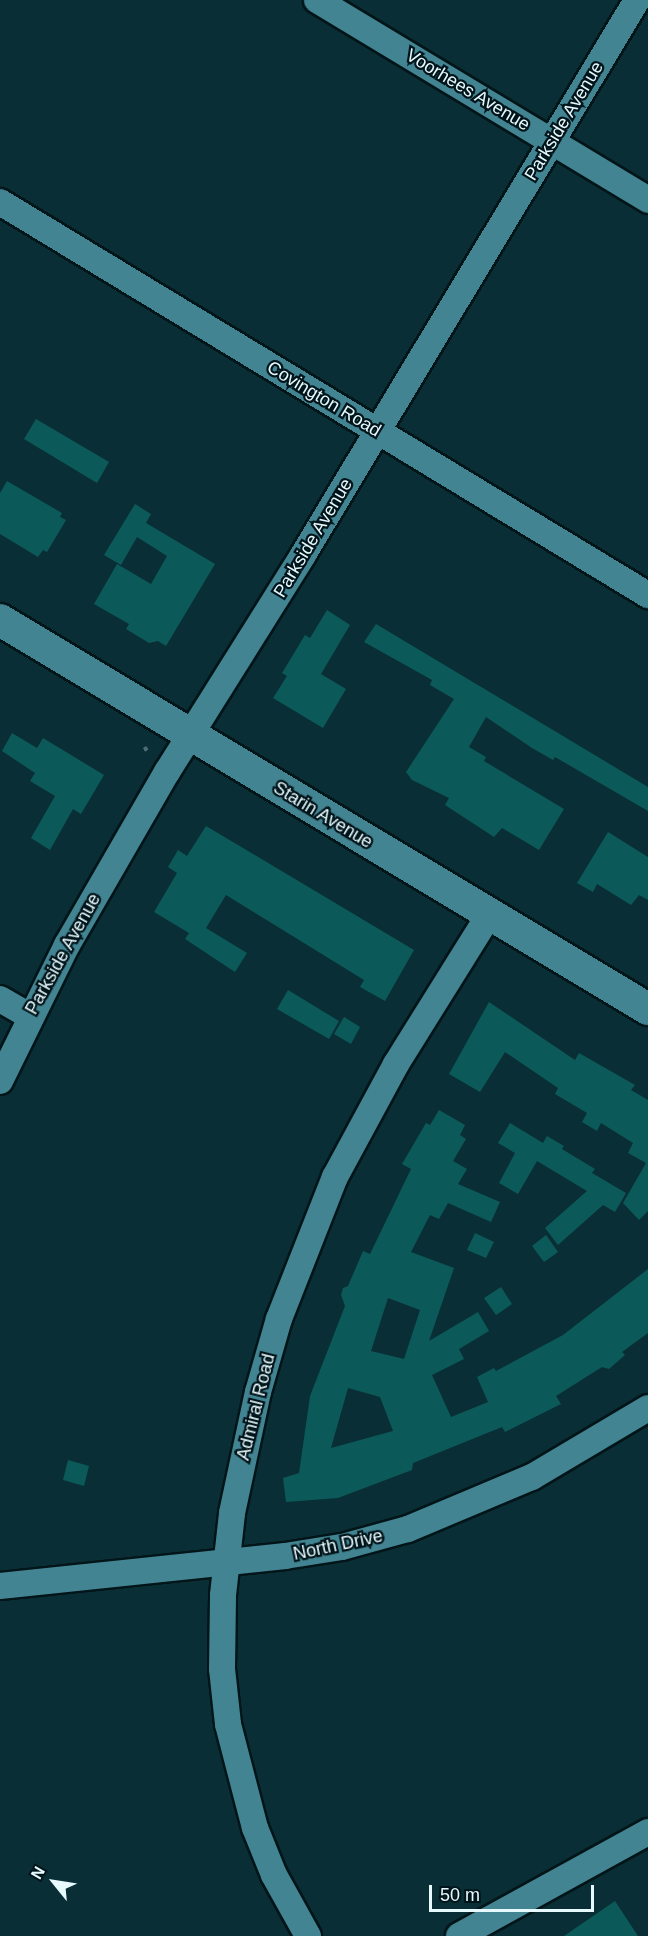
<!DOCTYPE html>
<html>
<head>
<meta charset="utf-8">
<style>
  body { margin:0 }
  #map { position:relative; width:648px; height:1936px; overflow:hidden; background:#0a2e35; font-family:Helvetica,sans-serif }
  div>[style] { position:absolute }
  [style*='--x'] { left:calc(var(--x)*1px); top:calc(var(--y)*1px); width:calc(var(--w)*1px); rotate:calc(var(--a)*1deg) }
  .building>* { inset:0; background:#0b5a59 }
  .path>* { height:4px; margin-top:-2px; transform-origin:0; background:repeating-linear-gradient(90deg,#4f6e74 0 4.5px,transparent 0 9px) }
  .roads { filter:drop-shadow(2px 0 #021519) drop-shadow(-2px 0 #021519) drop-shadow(0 2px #021519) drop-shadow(0 -2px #021519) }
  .minor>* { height:26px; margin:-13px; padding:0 13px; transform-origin:13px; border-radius:13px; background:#428491 }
  .tertiary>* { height:32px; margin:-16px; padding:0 16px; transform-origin:16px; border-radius:16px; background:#428491 }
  span { translate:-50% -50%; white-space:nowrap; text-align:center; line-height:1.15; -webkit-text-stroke:4.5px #00151b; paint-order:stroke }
  .street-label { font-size:18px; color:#e6f9fd }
  .north { position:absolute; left:24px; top:1852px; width:60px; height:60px; -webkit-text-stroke:4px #00151b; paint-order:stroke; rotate:300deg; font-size:16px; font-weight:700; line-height:24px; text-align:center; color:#e6f9fd }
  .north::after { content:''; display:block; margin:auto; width:21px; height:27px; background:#e6f9fd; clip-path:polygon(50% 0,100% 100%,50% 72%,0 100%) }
  .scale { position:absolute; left:429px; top:1885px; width:165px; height:27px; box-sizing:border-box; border:3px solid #e6f9fd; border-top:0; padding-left:8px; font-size:18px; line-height:21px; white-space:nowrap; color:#e6f9fd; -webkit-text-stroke:4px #00151b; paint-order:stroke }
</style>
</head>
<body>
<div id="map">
  <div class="building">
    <div style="clip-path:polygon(36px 419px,109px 462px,97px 483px,24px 439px)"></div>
    <div style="clip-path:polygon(7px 481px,62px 513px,60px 517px,66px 520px,47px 552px,43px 550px,38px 557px,0 534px,0 493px)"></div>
    <div style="clip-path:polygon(135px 504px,151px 514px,146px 523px,215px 564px,166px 646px,158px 641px,149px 643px,126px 629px,129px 624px,94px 604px,117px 564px,151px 584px,167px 556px,137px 537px,121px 565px,104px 555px)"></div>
    <div style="clip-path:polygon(327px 610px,350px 625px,321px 674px,346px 689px,323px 728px,273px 698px,287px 676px,282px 673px,305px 635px,310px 638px)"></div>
    <div style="clip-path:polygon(376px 624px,648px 787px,648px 811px,555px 757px,553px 760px,532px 748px,486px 717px,469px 747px,486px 757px,484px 761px,564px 809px,539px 850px,502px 828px,494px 837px,445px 805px,449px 798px,412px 780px,406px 772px,454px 699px,430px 685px,432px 680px,364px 642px)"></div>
    <div style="clip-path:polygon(12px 733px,37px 748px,43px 738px,104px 775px,81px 814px,73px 809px,50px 850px,31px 838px,55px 796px,30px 781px,35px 773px,2px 751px)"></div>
    <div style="clip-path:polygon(206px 826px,414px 950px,385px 1001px,360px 987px,364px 980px,226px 895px,206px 928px,247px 953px,235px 972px,185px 939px,189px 933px,154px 912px,177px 873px,168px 867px,178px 850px,187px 856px)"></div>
    <div style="clip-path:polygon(608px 832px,648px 857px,648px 900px,639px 895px,631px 905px,597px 884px,593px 892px,577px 883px)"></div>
    <div style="clip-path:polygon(288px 990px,339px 1021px,329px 1039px,277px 1009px)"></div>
    <div style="clip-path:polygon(489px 1002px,575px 1060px,579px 1053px,635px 1085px,631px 1090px,648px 1100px,648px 1211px,639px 1220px,623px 1203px,646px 1163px,628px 1153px,633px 1143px,601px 1123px,597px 1131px,582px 1122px,587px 1113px,555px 1094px,558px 1088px,505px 1052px,480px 1092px,449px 1074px)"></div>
    <div style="clip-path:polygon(344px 1017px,360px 1027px,351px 1044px,334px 1034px)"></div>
    <div style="clip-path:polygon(evenodd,439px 1110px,465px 1125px,460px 1135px,466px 1139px,453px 1161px,467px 1169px,458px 1184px,500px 1202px,491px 1222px,448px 1203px,439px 1219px,430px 1215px,411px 1252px,454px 1268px,429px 1341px,478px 1312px,489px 1331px,459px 1349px,464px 1359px,432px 1375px,451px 1417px,488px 1402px,477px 1377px,494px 1368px,496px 1371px,563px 1335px,648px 1269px,648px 1333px,622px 1352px,625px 1355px,609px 1369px,602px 1367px,556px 1396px,561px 1404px,505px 1432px,502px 1427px,413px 1463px,412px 1470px,338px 1498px,286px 1502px,283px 1478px,299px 1473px,310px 1396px,345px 1306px,341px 1295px,343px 1288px,348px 1286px,363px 1251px,370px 1254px,411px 1169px,402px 1164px,426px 1123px,430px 1125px,439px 1110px,388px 1298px,420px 1310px,404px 1359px,371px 1351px,388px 1298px,439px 1110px,348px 1388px,380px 1397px,393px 1431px,331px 1448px,348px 1388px)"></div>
    <div style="clip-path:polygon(510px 1123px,543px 1143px,547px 1136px,564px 1146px,562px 1149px,595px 1169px,592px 1173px,626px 1193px,615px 1212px,603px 1205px,558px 1245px,545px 1228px,587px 1191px,537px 1161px,518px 1194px,499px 1183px,515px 1153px,498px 1143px)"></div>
    <div style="clip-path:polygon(475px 1233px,494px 1242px,486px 1258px,467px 1250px)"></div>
    <div style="clip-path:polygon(546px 1235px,558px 1252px,544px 1262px,532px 1246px)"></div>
    <div style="clip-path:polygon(501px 1287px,512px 1304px,496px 1315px,484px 1298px)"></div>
    <div style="clip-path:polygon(68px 1460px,89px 1466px,84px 1486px,63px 1480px)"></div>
    <div style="clip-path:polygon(615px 1901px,638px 1936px,564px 1936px)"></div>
  </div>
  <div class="path">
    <div style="--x:144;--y:750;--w:4;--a:-34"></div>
  </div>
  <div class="roads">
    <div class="minor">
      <div style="--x:317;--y:0;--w:387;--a:31.1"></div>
      <div style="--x:0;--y:202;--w:758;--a:31.24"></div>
      <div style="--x:0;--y:999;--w:34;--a:30"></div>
      <div style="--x:0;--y:1081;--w:152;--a:-63.8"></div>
      <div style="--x:67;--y:945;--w:200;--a:-60"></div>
      <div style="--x:167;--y:772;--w:256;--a:-57.9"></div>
      <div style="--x:303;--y:555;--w:648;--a:-58.96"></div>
      <div style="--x:0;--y:1586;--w:287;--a:-6"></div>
      <div style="--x:285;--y:1556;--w:58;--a:-9"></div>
      <div style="--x:342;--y:1547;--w:68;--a:-15.3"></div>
      <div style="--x:408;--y:1529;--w:134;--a:-22.8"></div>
      <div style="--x:532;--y:1477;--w:135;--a:-30.7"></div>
      <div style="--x:308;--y:1936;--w:70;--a:-119.1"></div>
      <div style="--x:274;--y:1875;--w:51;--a:-112"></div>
      <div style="--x:255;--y:1828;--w:107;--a:-104.6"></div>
      <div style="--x:228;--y:1724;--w:55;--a:-96.2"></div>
      <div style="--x:222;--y:1669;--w:74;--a:-89.2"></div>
      <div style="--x:223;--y:1595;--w:82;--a:-83.7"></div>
      <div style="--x:232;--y:1513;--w:124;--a:-77.9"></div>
      <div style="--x:258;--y:1392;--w:76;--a:-74"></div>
      <div style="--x:279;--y:1319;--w:153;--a:-68.5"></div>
      <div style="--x:335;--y:1177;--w:128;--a:-61.6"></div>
      <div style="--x:396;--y:1064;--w:176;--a:-58"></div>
      <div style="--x:459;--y:1936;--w:216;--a:-28.8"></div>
    </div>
    <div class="tertiary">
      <div style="--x:0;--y:620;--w:756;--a:30.98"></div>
    </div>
  </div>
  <div class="street-label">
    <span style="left:468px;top:90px;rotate:31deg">Voorhees Avenue</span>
    <span style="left:564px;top:121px;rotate:-59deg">Parkside Avenue</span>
    <span style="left:324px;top:399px;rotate:31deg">Covington Road</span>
    <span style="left:313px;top:538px;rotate:-59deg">Parkside Avenue</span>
    <span style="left:323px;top:815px;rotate:31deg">Starin Avenue</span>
    <span style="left:63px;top:954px;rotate:-61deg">Parkside Avenue</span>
    <span style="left:256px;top:1407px;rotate:-76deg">Admiral Road</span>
    <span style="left:338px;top:1545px;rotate:-12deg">North Drive</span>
  </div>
  <div class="north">N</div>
  <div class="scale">50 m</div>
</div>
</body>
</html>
